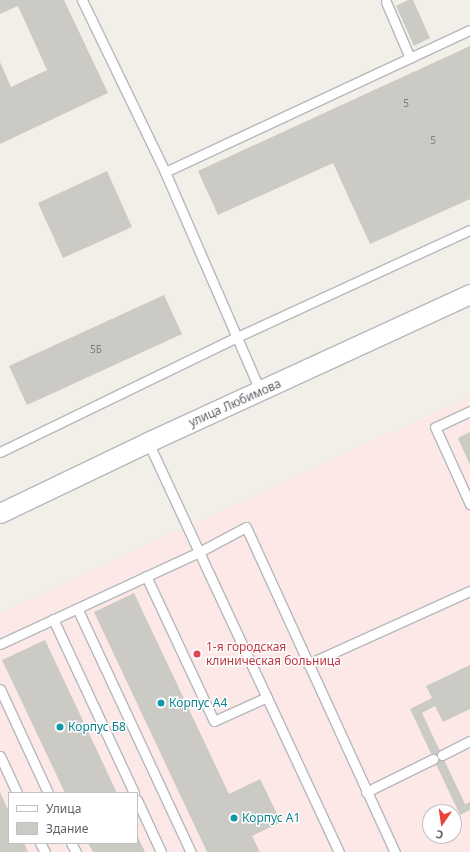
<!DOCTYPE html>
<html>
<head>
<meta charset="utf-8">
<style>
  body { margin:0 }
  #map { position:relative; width:470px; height:852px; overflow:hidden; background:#f1efe8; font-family:"Noto Sans",sans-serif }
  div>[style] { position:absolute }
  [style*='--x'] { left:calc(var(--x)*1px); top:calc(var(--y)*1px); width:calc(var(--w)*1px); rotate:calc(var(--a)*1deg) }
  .medical>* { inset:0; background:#fce8e6 }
  .building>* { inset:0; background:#cccac5 }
  .roads { filter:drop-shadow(1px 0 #b5b8bc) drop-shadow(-1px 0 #b5b8bc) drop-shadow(0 1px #b5b8bc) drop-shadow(0 -1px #b5b8bc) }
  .lane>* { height:9px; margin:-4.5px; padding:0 4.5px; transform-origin:4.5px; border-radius:4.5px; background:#fff }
  .street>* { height:19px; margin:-9.5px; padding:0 9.5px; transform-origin:9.5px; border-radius:9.5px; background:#fff }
  .dots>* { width:11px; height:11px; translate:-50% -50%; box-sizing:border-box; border:2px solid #fff; border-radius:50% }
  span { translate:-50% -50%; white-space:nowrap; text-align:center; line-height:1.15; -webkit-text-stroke:3px #fff; paint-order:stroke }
  .number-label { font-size:10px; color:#7a7d7f }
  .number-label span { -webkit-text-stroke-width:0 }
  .street-label { font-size:12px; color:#5f6368 }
  .health-label { font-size:12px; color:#be3a42 }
  .left { translate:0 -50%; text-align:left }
  .culture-label { font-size:12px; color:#0d838f }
  .legend { position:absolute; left:8px; top:792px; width:130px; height:52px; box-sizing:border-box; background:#fff; border:1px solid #bfc1c3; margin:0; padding:5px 7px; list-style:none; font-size:12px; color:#5f6368 }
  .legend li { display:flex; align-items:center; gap:8px; height:20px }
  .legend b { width:20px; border:1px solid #bfc1c3 }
  .north { position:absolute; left:422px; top:804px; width:40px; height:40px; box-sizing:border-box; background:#fff; border:1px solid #bfc1c3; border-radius:50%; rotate:193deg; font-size:11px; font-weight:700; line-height:16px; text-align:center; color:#5f6368 }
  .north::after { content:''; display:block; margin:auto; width:14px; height:18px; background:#ea4335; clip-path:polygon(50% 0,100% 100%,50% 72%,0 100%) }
</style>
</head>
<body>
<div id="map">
  <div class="medical">
    <div style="clip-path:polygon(evenodd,470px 396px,470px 852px,0 852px,0 613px,470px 396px,9px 793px,137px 793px,137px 843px,9px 843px,9px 793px,470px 396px,430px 812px,454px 812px,454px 836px,430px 836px,430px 812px)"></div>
  </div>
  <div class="building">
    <div style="clip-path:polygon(0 0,64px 0,108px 93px,0 144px,0 62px,11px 87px,47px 70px,18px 6px,0 14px)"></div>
    <div style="clip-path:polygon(408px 0,413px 0,430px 38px,414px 46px,396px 6px)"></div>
    <div style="clip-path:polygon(470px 46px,470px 199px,370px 244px,333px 163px,218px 215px,198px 171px)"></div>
    <div style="clip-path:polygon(107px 171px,132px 227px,63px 258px,38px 203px)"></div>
    <div style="clip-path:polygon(164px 295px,182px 334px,27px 405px,9px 366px)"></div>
    <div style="clip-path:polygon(470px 432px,470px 465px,458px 438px)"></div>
    <div style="clip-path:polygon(134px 593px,229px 794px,260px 779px,281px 822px,252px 836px,260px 852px,207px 852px,94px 612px)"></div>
    <div style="clip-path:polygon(45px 640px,117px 793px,65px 793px,2px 660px)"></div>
    <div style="clip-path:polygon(470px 665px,470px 709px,443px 722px,435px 706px,422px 713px,465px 804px,470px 802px,470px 810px,460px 815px,410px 709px,432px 698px,426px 686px)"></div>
    <div style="clip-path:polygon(0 792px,9px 812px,9px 843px,24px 843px,28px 852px,0 852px)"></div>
    <div style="clip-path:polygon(137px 835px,145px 852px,93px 852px,88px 843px,137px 843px)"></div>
  </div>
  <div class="roads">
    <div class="lane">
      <div style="--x:82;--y:0;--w:191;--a:64.2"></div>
      <div style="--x:165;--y:172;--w:239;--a:66.5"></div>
      <div style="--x:386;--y:2;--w:61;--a:66.8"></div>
      <div style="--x:165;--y:172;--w:336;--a:-25"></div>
      <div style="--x:470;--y:411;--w:38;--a:155"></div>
      <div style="--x:435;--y:427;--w:85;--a:65.6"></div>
      <div style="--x:148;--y:442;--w:121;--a:65.1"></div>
      <div style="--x:199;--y:552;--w:53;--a:-28"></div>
      <div style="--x:246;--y:527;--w:358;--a:65.4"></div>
      <div style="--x:0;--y:452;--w:263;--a:-25.9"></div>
      <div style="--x:237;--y:337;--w:256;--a:-24.7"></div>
      <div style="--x:146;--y:576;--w:160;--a:64.9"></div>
      <div style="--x:214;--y:721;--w:58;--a:-24.4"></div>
      <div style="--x:77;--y:608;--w:269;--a:65"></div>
      <div style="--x:53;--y:619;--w:192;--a:65"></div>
      <div style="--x:0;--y:644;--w:219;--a:-24.8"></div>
      <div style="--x:199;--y:552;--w:331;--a:65"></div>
      <div style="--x:308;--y:664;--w:178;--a:-24.3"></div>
      <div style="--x:0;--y:689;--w:115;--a:65.2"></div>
      <div style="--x:442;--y:755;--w:31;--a:-27"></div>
      <div style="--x:0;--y:756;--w:41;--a:65.3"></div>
      <div style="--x:366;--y:792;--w:75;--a:-26.2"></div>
      <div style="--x:137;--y:800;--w:57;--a:65.2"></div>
      <div style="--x:40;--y:843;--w:10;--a:61"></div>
      <div style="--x:71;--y:843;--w:10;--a:61"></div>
    </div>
    <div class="street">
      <div style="--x:0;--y:513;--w:164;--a:-25.6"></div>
      <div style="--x:148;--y:442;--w:354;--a:-24.7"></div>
    </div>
  </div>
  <div class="dots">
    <div style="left:197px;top:654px;background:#e0444e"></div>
    <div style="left:161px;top:703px;background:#0f9aa8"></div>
    <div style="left:60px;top:727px;background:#0f9aa8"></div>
    <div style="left:234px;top:818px;background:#0f9aa8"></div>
  </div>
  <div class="number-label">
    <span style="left:406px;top:104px">5</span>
    <span style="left:433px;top:141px">5</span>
    <span style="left:96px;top:350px">5Б</span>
  </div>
  <div class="street-label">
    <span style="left:235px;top:403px;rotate:-24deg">улица Любимова</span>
  </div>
  <div class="health-label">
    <span class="left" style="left:206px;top:654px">1-я городская<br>клиническая больница</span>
  </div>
  <div class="culture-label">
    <span class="left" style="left:169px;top:703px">Корпус А4</span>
    <span class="left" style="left:68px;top:727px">Корпус Б8</span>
    <span class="left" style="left:242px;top:818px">Корпус А1</span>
  </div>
  <ul class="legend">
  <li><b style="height:5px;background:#fff"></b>Улица</li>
  <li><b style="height:11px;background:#cccac5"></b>Здание</li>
  </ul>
  <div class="north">С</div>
</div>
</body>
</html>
